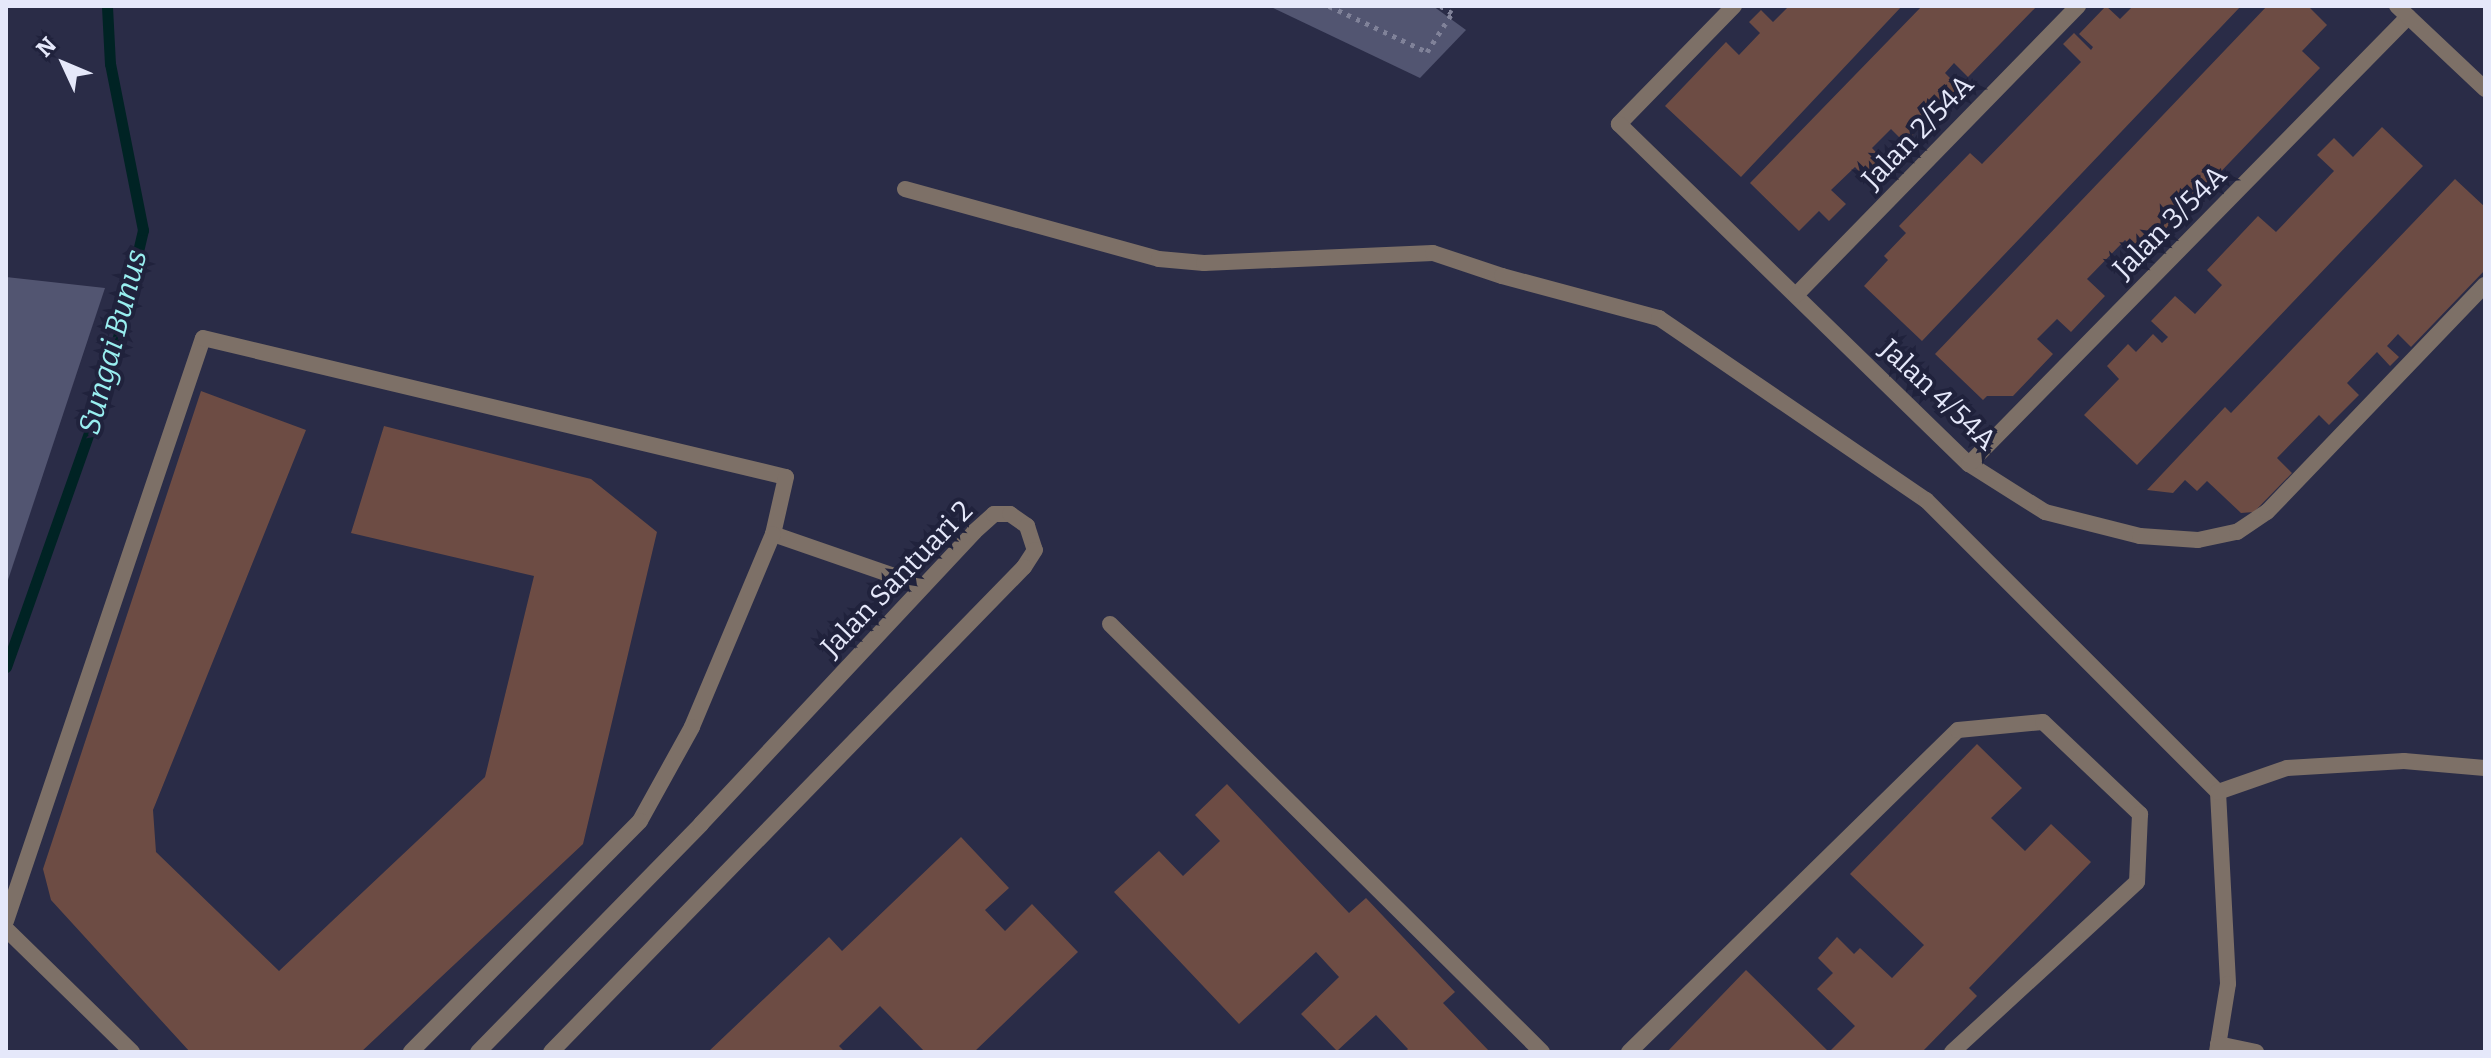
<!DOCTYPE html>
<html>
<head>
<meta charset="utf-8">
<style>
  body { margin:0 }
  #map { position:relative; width:2491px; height:1058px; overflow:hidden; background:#2a2c47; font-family:Bitter,serif }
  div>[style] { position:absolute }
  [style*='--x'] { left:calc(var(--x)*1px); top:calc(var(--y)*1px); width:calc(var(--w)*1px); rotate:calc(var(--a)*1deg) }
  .green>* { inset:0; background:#525571 }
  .stream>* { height:11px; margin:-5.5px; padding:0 5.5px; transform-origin:5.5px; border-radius:5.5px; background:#002324 }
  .building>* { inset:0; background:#6d4c44 }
  .path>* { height:5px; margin-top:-2.5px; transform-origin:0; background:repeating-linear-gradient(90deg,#808299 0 4px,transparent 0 10px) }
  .service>* { height:16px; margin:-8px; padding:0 8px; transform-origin:8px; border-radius:8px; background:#7d7067 }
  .minor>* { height:16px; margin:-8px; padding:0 8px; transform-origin:8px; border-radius:8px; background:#7d7067 }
  .tertiary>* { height:16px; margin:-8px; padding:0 8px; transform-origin:8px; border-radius:8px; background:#7d7067 }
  span { translate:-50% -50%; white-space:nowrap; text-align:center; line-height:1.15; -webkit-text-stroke:8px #20223c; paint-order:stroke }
  .street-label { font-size:28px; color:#e5e8fa }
  .water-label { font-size:30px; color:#99eff0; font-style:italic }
  .frame { position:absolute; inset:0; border:8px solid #e5e8fa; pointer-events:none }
  .north { position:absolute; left:24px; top:24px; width:80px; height:80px; -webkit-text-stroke:6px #20223c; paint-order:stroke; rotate:314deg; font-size:22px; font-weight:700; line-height:32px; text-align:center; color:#e5e8fa }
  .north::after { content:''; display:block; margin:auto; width:28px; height:36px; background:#e5e8fa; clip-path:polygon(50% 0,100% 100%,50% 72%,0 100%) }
</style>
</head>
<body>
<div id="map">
  <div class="green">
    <div style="clip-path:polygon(1269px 6px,1433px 6px,1466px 30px,1420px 78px)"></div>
    <div style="clip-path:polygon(6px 277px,105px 288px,6px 586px)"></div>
  </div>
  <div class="stream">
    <div style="--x:6;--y:667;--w:309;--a:-70.5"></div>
    <div style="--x:109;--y:376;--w:150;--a:-76.9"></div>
    <div style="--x:143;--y:230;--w:169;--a:-101.2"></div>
    <div style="--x:110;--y:64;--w:58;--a:-93"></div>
  </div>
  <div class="building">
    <div style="clip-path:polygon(1789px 6px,1902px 6px,1741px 177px,1665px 106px,1726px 42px,1739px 55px,1760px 33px,1749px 22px,1761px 10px,1773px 22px)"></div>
    <div style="clip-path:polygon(1922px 6px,2037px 6px,1968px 77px,1954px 63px,1945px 73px,1959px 87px,1905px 143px,1891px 129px,1872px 148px,1886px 163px,1868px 181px,1855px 167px,1831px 190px,1846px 204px,1829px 221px,1819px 211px,1799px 231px,1750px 183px)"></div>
    <div style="clip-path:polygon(2106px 6px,2120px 19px,2133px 6px,2241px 6px,1922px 341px,1864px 286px,1888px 260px,1884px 256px,1906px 233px,1899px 226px,1970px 153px,1982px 164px,2081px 62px,2063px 44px,2074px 33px,2091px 50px,2093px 47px,2079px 34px)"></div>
    <div style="clip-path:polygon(2267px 6px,2308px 6px,2327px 25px,2302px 51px,2320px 68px,2141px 255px,2125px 240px,2087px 279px,2105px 296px,2071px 332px,2057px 319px,2037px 339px,2053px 354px,2013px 396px,1987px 396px,1983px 400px,1935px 354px)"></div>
    <div style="clip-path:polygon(2382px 127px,2423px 166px,2137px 465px,2084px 415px,2119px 379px,2107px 366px,2128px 344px,2136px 352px,2153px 334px,2162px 343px,2168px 337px,2151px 321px,2175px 296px,2195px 314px,2222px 285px,2207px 270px,2258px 216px,2276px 232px,2334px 171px,2317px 155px,2334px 138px,2353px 157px)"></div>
    <div style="clip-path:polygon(2455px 179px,2485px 207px,2485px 270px,2411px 347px,2398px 334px,2387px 346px,2399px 357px,2390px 366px,2377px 352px,2347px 383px,2359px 395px,2329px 425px,2319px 415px,2277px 458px,2292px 473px,2254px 512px,2241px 513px,2207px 481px,2197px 491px,2185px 480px,2173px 493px,2147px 490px,2225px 407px,2231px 413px)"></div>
    <div style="clip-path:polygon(201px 391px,306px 430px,153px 810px,156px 852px,279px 971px,485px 777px,534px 576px,351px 533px,384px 426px,591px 479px,657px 532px,583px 844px,361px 1052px,190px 1052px,51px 900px,43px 869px)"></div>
    <div style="clip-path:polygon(1977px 744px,2022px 788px,1991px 818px,2025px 851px,2051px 824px,2091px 862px,1969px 988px,1977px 996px,1922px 1052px,1667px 1052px,1746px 970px,1829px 1052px,1855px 1026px,1817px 989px,1833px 973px,1818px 958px,1837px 937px,1854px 954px,1860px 948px,1892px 978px,1924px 945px,1850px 874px)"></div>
    <div style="clip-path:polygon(1227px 784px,1349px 913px,1366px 898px,1455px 992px,1443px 1003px,1490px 1052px,1405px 1052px,1408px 1049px,1376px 1015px,1337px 1051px,1301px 1014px,1339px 977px,1316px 952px,1239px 1024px,1114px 892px,1159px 851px,1183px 876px,1220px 841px,1195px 815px)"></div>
    <div style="clip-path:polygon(961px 837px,1009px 888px,985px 910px,1005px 931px,1032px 904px,1078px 952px,974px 1052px,925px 1052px,880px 1006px,839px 1046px,845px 1052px,708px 1052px,829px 937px,842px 951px)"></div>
  </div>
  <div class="path">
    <div style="--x:1329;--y:6;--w:108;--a:25.1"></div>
    <div style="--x:1427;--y:52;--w:46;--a:-57.3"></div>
    <div style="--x:1452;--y:13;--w:13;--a:-148"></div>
  </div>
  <div class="service">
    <div style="--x:905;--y:189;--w:263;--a:15.4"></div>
    <div style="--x:1159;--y:259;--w:45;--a:5.1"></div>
    <div style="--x:1204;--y:263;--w:229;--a:-2.5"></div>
    <div style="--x:1433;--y:253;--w:73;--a:18.4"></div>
    <div style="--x:1502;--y:276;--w:163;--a:15"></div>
    <div style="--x:1659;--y:318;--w:323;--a:34.3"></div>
    <div style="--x:1926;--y:500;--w:413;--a:45"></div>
    <div style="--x:2218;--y:792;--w:192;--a:87"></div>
    <div style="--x:2228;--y:984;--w:69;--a:99.2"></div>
    <div style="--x:773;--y:534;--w:159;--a:19.1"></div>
    <div style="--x:1110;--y:624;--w:608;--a:44.73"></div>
    <div style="--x:2218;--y:792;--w:73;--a:-19.2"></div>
    <div style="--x:2287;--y:768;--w:117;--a:-3.4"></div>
    <div style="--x:2404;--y:761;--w:81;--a:4.9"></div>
    <div style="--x:6;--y:921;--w:615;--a:-71.33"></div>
    <div style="--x:203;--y:338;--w:599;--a:13.41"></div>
    <div style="--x:786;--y:477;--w:58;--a:102.8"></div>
    <div style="--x:773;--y:534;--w:209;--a:112.8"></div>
    <div style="--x:692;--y:727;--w:107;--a:119"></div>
    <div style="--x:640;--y:821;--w:325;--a:134.8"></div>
    <div style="--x:6;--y:929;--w:176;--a:44.3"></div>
    <div style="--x:2218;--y:1044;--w:39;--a:12"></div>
    <div style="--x:1629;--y:1052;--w:460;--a:-44.4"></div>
    <div style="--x:1958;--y:730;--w:85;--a:-5.4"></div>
    <div style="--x:2043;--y:722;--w:134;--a:43.5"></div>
    <div style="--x:2140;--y:814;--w:68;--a:92.5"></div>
    <div style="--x:2137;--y:882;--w:251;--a:137.4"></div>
  </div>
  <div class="minor">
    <div style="--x:1734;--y:6;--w:165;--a:134.3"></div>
    <div style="--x:1619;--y:124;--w:488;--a:44.2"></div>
    <div style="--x:1969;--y:464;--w:90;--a:32.3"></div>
    <div style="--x:2045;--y:512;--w:98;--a:14.2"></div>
    <div style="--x:2140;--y:536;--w:58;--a:3.9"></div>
    <div style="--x:2198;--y:540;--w:40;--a:-12"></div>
    <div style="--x:2237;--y:532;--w:36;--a:-34"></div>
    <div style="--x:2267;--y:512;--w:315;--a:-46.2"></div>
    <div style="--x:1796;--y:295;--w:404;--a:-45.7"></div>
    <div style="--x:1969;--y:464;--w:627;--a:-45.52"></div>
    <div style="--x:478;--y:1052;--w:319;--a:-45.6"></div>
    <div style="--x:701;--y:824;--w:400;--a:-46.9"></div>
    <div style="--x:974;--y:532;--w:27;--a:-42"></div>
    <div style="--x:994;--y:514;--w:16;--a:0"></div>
    <div style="--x:1010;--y:514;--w:21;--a:35"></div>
    <div style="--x:1027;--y:526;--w:25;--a:72"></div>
    <div style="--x:1035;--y:550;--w:20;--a:123"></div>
    <div style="--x:1024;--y:567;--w:677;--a:134.28"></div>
  </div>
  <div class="tertiary">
    <div style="--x:2397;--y:6;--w:121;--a:43.3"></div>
  </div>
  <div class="street-label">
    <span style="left:1918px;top:132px;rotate:-46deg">Jalan 2/54A</span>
    <span style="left:2170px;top:222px;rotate:-45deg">Jalan 3/54A</span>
    <span style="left:1938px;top:395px;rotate:43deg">Jalan 4/54A</span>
    <span style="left:897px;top:579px;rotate:-46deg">Jalan Santuari 2</span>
  </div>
  <div class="water-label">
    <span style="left:113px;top:342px;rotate:-75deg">Sungai Bunus</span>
  </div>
  <div class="frame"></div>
  <div class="north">N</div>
</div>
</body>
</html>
